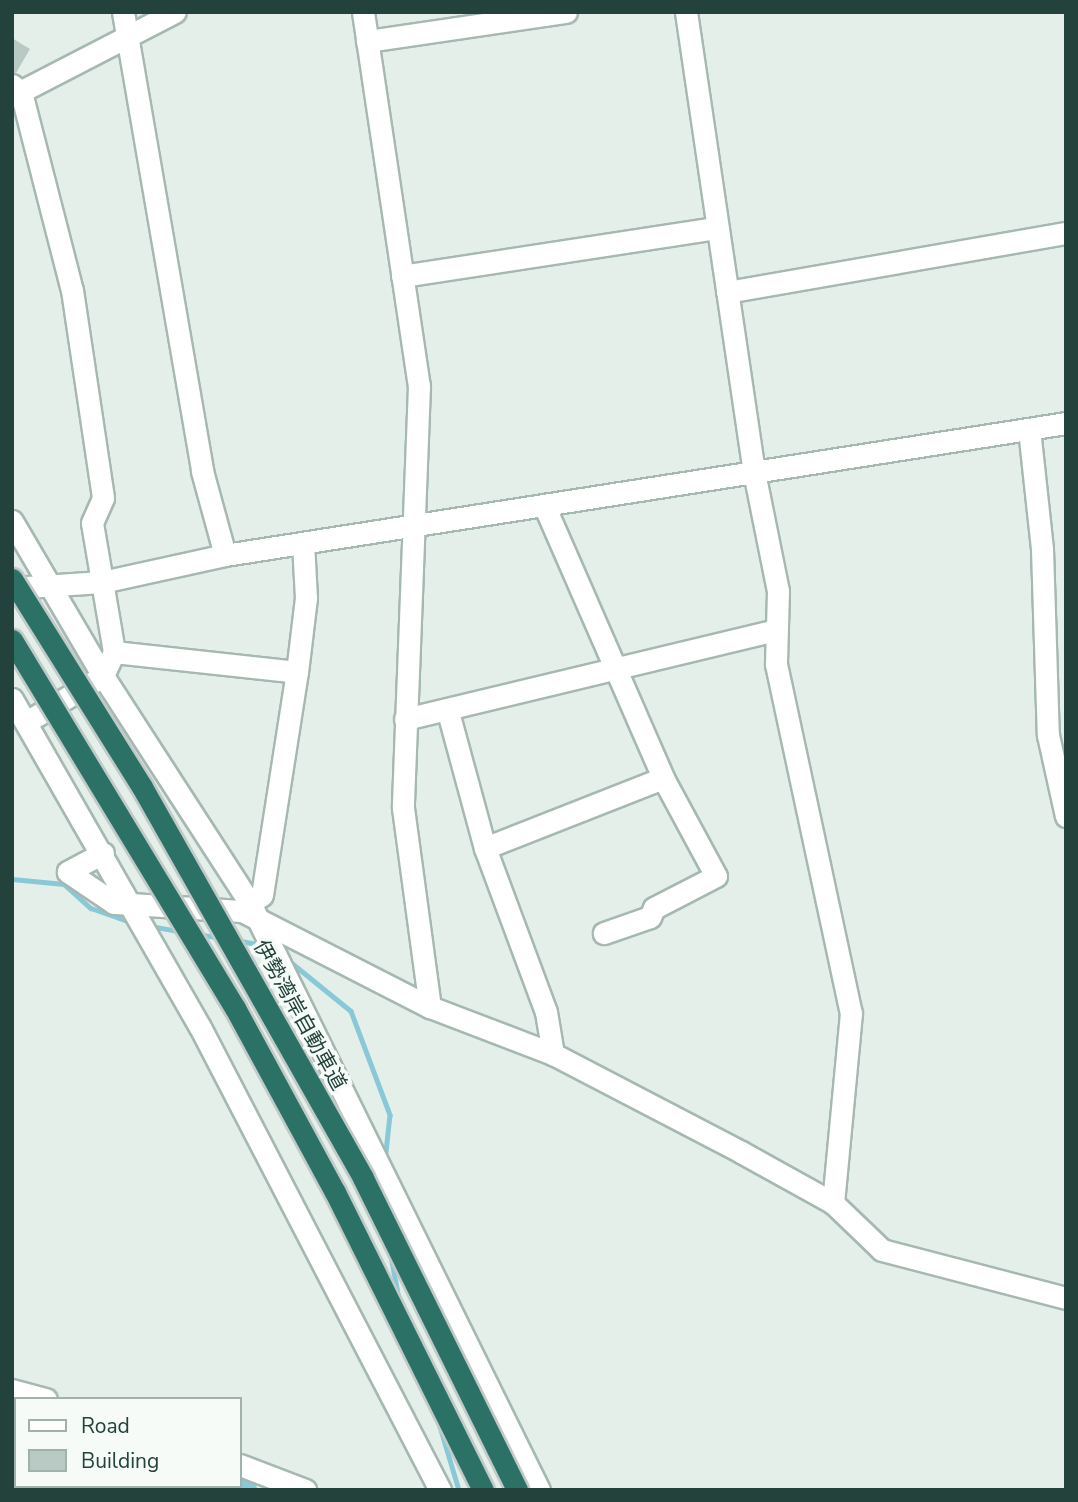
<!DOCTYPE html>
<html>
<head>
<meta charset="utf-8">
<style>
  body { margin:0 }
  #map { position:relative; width:1078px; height:1502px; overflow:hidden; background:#e4efea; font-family:"Nunito Sans","Noto Sans JP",sans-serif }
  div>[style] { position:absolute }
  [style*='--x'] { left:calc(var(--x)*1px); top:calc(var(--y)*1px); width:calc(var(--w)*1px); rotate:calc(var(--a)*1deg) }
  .stream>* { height:4.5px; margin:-2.25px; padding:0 2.25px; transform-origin:2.25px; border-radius:2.25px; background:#89c9d7 }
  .river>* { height:26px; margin:-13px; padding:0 13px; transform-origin:13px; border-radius:13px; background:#89c9d7 }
  .building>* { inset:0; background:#b9cac4 }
  .roads { filter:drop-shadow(2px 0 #a6b8b2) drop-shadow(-2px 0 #a6b8b2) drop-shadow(0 2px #a6b8b2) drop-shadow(0 -2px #a6b8b2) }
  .minor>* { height:21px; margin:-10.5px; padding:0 10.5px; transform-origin:10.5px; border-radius:10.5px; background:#fff }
  .bridges { filter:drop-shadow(2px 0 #c1cac8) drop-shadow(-2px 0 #c1cac8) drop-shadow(0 2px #c1cac8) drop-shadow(0 -2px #c1cac8) }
  .highway-bridge>* { height:21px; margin:-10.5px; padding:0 10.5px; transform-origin:10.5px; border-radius:10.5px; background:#2b7165 }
  span { translate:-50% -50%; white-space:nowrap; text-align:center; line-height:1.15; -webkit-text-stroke:7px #f6fbf8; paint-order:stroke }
  .street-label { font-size:21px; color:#22423b }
  .frame { position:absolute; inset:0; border:14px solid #22423b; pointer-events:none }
  .legend { position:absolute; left:14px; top:1397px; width:228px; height:91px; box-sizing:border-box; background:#f6fbf8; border:2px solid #a1b1ac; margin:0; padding:9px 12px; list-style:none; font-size:21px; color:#22423b }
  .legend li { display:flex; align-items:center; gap:14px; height:35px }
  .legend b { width:35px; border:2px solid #a1b1ac }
</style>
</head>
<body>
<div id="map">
  <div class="stream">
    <div style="--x:12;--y:879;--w:52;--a:5.5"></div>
    <div style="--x:64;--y:884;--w:36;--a:42"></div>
    <div style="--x:91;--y:908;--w:42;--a:19.3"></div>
    <div style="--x:150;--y:926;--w:29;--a:10"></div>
    <div style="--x:198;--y:934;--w:22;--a:10"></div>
    <div style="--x:236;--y:940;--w:26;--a:11"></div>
    <div style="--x:287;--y:959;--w:82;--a:39.1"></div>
    <div style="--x:351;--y:1011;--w:111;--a:69.4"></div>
    <div style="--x:390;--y:1115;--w:46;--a:96.2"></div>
    <div style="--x:391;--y:1256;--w:44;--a:79.5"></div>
    <div style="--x:439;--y:1423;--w:70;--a:73.4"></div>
  </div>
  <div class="river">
    <div style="--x:12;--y:1408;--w:4;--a:0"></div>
    <div style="--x:235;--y:1486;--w:10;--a:24"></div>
  </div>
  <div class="building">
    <div style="clip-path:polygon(12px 38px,30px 49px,16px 73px,12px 72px)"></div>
  </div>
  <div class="roads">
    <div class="minor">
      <div style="--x:123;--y:12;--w:466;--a:80.2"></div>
      <div style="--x:202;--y:471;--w:87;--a:74.7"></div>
      <div style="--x:363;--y:12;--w:378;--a:81.5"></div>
      <div style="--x:419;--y:386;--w:422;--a:92.2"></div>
      <div style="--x:403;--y:808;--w:201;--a:82.3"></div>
      <div style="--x:686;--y:12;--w:465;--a:81.6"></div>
      <div style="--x:754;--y:472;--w:121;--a:78.6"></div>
      <div style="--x:778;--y:591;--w:73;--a:91.6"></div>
      <div style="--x:776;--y:664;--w:357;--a:77.9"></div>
      <div style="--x:851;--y:1013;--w:191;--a:95.4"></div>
      <div style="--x:367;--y:41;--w:201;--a:-8.3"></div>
      <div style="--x:12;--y:85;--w:11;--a:38"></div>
      <div style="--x:21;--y:92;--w:204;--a:75.6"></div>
      <div style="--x:72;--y:290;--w:210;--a:81.5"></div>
      <div style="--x:103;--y:498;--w:27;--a:114"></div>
      <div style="--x:92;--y:523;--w:131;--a:80.3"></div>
      <div style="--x:114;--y:652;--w:26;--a:115"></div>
      <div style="--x:103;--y:676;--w:90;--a:149.1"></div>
      <div style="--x:12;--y:96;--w:183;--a:-27.3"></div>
      <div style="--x:402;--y:276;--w:319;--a:-8.7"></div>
      <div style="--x:727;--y:292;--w:344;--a:-9.9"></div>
      <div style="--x:1029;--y:429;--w:121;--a:83.8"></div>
      <div style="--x:1042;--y:549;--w:186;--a:88.2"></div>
      <div style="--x:1048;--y:735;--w:83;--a:77.5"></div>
      <div style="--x:544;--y:505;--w:298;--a:66.4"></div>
      <div style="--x:663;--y:778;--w:111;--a:61.6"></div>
      <div style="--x:716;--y:876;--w:70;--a:152.7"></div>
      <div style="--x:654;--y:908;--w:10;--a:114"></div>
      <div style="--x:650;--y:917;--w:49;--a:160.8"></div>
      <div style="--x:12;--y:521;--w:180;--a:59.6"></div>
      <div style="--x:103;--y:676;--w:270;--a:57.1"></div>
      <div style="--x:250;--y:903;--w:654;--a:63.79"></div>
      <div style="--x:12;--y:588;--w:90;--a:-3.8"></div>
      <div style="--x:102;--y:582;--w:126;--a:-12.4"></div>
      <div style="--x:225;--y:555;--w:851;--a:-8.92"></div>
      <div style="--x:114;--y:652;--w:184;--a:6.2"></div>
      <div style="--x:12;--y:699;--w:378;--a:60.2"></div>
      <div style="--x:200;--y:1027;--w:522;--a:62.6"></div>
      <div style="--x:448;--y:712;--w:141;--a:74.8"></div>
      <div style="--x:485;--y:848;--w:175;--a:69.6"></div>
      <div style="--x:546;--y:1012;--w:43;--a:80.5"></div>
      <div style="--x:405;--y:719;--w:382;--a:-13.5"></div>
      <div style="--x:485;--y:848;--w:191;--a:-21.5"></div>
      <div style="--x:103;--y:853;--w:40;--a:152"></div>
      <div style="--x:68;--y:872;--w:55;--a:34"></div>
      <div style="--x:114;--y:903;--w:128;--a:3.6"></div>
      <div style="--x:242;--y:911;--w:211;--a:27.1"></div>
      <div style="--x:430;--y:1007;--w:132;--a:20.9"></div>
      <div style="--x:553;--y:1054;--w:212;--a:27.5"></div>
      <div style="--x:741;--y:1152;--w:105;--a:29"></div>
      <div style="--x:833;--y:1203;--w:68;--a:43.8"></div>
      <div style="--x:882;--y:1250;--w:190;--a:14.6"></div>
      <div style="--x:250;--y:903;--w:14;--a:-34"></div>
      <div style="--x:262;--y:895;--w:226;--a:-81.1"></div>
      <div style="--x:297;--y:672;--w:75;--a:-83.1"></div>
      <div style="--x:306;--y:598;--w:55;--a:-93.1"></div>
      <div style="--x:12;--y:1390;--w:35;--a:15"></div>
      <div style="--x:240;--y:1465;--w:70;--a:21"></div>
    </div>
  </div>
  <div class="bridges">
    <div class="highway-bridge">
      <div style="--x:12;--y:579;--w:245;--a:58"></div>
      <div style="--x:142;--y:787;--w:449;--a:60.5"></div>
      <div style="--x:363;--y:1178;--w:348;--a:63.7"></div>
      <div style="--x:12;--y:640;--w:430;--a:58.8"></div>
      <div style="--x:235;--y:1008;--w:209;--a:61.5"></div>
      <div style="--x:335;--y:1192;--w:333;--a:63.6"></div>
    </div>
  </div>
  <div class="street-label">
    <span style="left:300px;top:1015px;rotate:61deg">伊勢湾岸自動車道</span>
  </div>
  <div class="frame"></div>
  <ul class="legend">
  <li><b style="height:9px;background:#fff"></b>Road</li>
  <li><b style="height:19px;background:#b9cac4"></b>Building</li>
  </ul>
</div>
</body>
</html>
